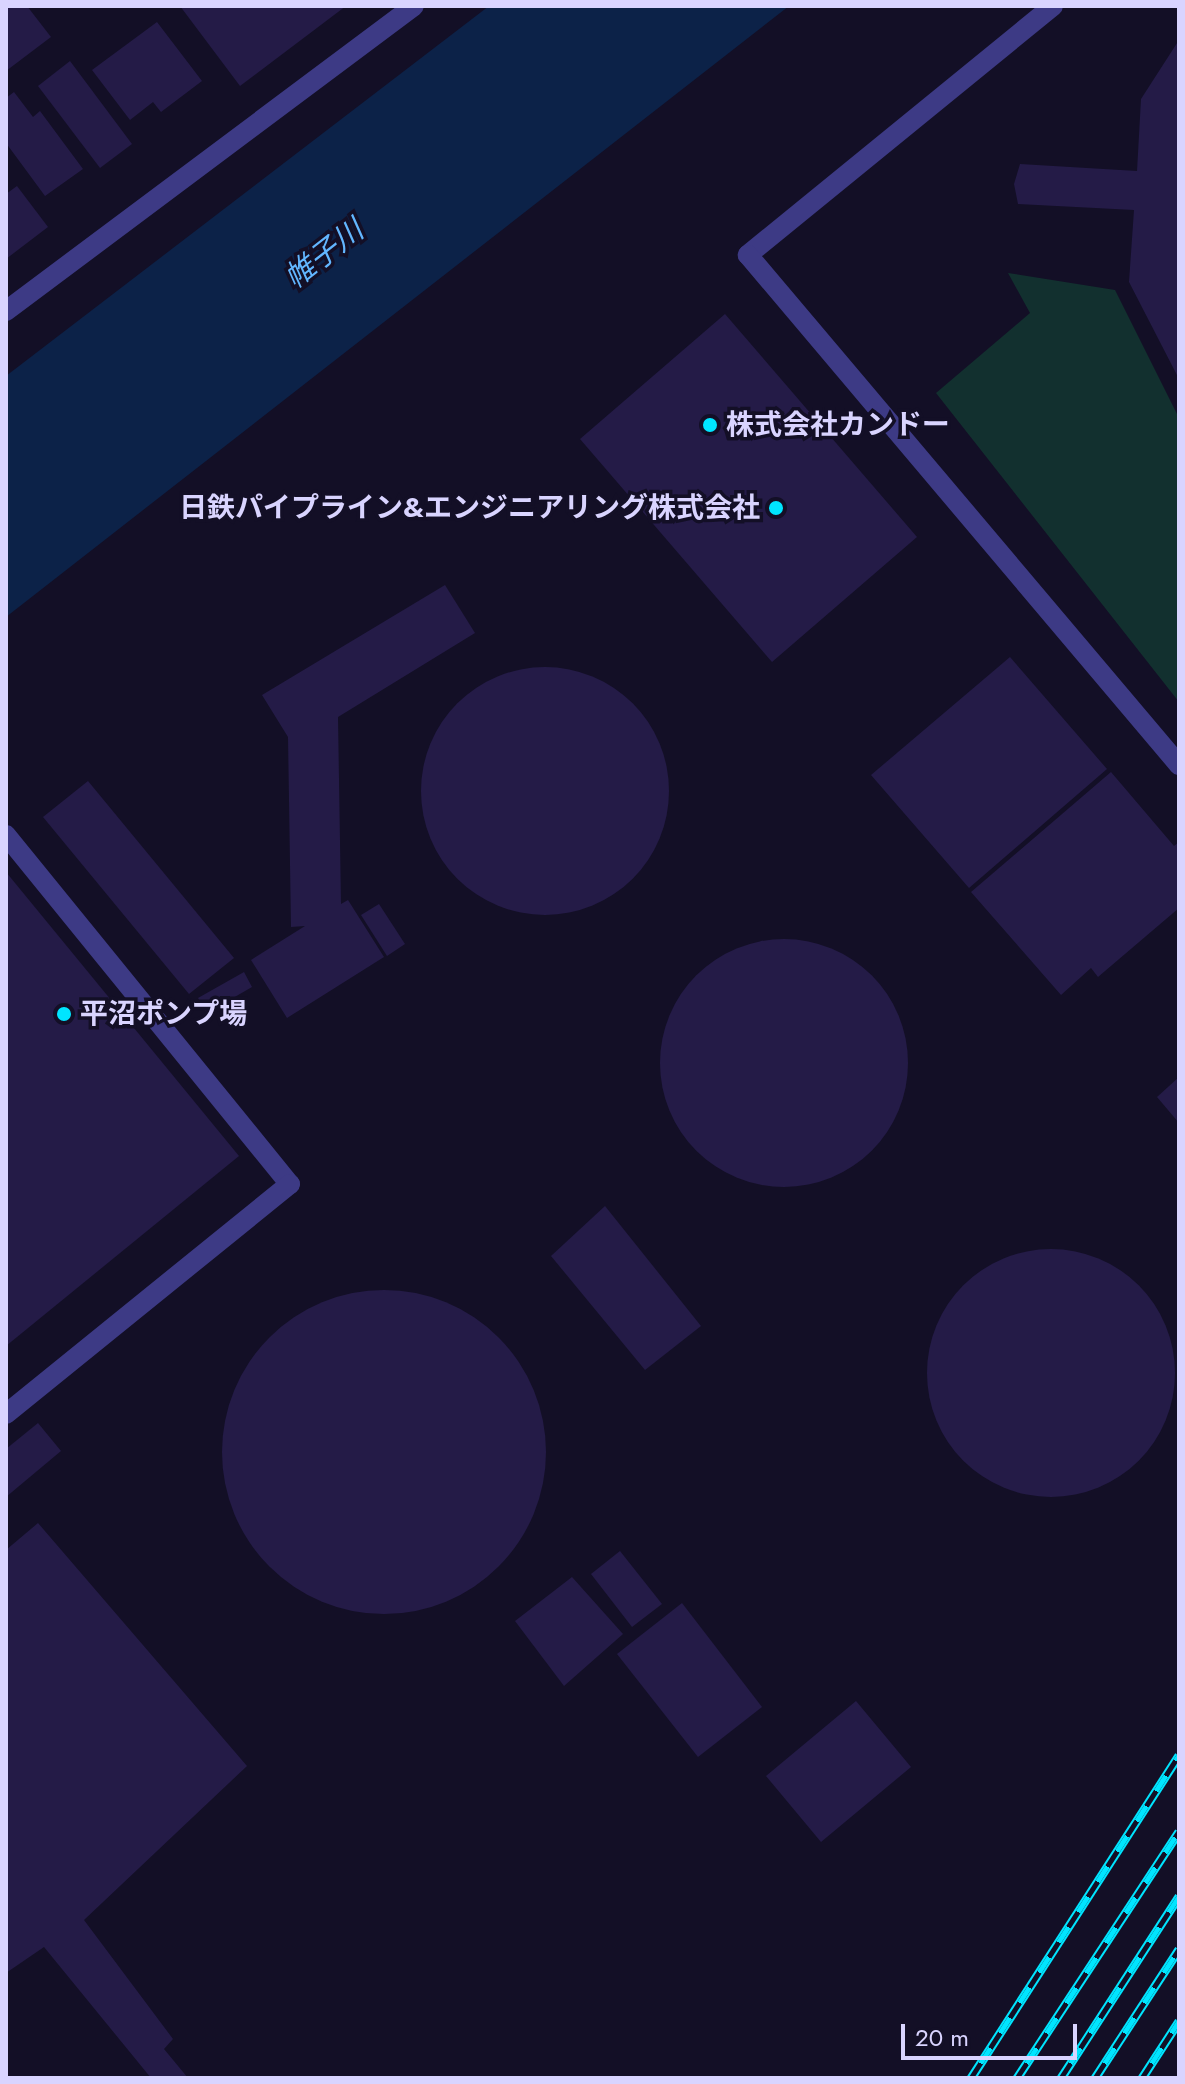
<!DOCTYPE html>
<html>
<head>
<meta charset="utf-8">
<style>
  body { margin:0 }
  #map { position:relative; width:1185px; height:2084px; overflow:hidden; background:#130f26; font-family:Jost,"Noto Sans JP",sans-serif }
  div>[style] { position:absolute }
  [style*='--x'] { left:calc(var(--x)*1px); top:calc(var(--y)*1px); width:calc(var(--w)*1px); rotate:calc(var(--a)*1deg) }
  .green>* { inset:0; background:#12302f }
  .water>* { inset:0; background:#0c2248 }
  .building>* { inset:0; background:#241b47 }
  .round { border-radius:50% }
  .service>* { height:20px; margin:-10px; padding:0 10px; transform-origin:10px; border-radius:10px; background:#3d3a85 }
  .minor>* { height:20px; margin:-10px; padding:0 10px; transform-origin:10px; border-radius:10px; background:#3d3a85 }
  .rail>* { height:9px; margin-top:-4.5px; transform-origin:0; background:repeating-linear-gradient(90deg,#130f26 0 18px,#00e5ff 0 36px); box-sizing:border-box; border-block:2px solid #00e5ff }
  .dots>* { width:22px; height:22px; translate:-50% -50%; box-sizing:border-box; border:4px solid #130f26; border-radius:50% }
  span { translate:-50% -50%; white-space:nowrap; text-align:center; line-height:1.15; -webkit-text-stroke:7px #130f26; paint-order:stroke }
  .poi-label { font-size:28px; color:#d9d4ff; font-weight:700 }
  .left { translate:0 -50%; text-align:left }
  .right { translate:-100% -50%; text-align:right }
  .water-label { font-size:30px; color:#62b6ff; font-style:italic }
  .frame { position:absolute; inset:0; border:8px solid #d9d4ff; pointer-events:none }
  .scale { position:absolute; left:901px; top:2024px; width:176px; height:36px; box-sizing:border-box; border:4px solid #d9d4ff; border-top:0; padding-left:10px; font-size:24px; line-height:28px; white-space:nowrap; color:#d9d4ff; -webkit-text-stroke:6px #130f26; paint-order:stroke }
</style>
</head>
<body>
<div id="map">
  <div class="green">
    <div style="clip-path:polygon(1008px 273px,1115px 290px,1179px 418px,1179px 702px,936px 393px,1030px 313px)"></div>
  </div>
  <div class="water">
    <div style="clip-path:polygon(489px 6px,789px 6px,6px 617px,6px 376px)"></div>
  </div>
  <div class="building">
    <div style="clip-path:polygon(6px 6px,27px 6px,51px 37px,6px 71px)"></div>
    <div style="clip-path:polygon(180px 6px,346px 6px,240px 86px)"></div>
    <div style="clip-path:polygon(157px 22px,202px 81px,161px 112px,153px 102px,130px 120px,92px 70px)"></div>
    <div style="clip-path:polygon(1179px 40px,1179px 379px,1129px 282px,1134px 210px,1018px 204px,1014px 184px,1020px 164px,1137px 171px,1141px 99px)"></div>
    <div style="clip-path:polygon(70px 61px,132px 144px,100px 168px,38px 86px)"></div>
    <div style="clip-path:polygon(14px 92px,33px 117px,40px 111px,83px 169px,45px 196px,6px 143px,6px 98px)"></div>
    <div style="clip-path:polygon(17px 186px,48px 227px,6px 259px,6px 194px)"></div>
    <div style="clip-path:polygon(725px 314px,917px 537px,772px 662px,580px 439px)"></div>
    <div style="clip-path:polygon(445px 585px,475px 633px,338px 717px,341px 904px,348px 900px,384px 957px,287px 1018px,251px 960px,305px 926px,291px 927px,288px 737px,262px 695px)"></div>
    <div style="clip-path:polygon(1010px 657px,1107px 769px,969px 888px,871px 775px)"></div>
    <div class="round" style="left:421px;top:667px;width:248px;height:248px"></div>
    <div style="clip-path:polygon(1111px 772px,1174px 846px,1179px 842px,1179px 908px,1098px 977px,1091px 968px,1061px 995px,971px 892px)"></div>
    <div style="clip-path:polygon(88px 781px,234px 958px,189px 994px,43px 817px)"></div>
    <div style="clip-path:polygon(6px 872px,239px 1156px,6px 1346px)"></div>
    <div style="clip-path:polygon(379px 904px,405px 944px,387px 956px,361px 915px)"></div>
    <div class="round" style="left:660px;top:939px;width:248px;height:248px"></div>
    <div style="clip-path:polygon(244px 972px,252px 987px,207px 1013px,198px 998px)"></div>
    <div style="clip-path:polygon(1179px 1077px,1179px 1123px,1157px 1097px)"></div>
    <div style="clip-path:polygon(605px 1206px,701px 1326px,645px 1370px,551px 1256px)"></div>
    <div class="round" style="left:927px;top:1249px;width:248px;height:248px"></div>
    <div class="round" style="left:222px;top:1290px;width:324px;height:324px"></div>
    <div style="clip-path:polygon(38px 1423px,61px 1451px,6px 1497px,6px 1449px)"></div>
    <div style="clip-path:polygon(38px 1523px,247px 1766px,84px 1920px,173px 2039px,164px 2049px,188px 2078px,151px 2078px,44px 1947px,6px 1973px,6px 1550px)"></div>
    <div style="clip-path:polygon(620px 1551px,662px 1604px,632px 1627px,591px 1574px)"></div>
    <div style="clip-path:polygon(572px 1577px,623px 1634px,564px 1686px,515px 1621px)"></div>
    <div style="clip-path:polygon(682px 1603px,762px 1707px,698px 1757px,617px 1654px)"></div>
    <div style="clip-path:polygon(856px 1701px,911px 1767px,821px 1842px,766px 1776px)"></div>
  </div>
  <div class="service">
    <div style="--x:6;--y:835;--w:450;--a:50.9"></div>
    <div style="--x:290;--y:1184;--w:365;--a:141"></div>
  </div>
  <div class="minor">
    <div style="--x:1053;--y:6;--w:394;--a:140.8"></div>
    <div style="--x:748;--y:255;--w:668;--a:49.8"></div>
    <div style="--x:6;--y:311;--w:509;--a:-36.78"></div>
  </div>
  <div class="rail">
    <div style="--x:971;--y:2078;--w:384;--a:-57.2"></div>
    <div style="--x:1017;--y:2078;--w:295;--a:-56.7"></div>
    <div style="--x:1061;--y:2078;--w:217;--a:-57"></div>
    <div style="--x:1095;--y:2078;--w:154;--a:-56.9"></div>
    <div style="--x:1142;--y:2078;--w:68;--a:-57"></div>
  </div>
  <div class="dots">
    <div style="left:710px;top:425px;background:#00e5ff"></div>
    <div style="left:776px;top:508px;background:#00e5ff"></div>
    <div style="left:64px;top:1014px;background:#00e5ff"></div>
  </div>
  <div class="poi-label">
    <span class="left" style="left:726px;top:425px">株式会社カンドー</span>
    <span class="right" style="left:760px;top:508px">日鉄パイプライン&amp;エンジニアリング株式会社</span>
    <span class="left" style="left:80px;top:1014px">平沼ポンプ場</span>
  </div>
  <div class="water-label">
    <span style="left:324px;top:254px;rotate:-38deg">帷子川</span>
  </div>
  <div class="frame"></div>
  <div class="scale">20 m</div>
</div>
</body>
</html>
